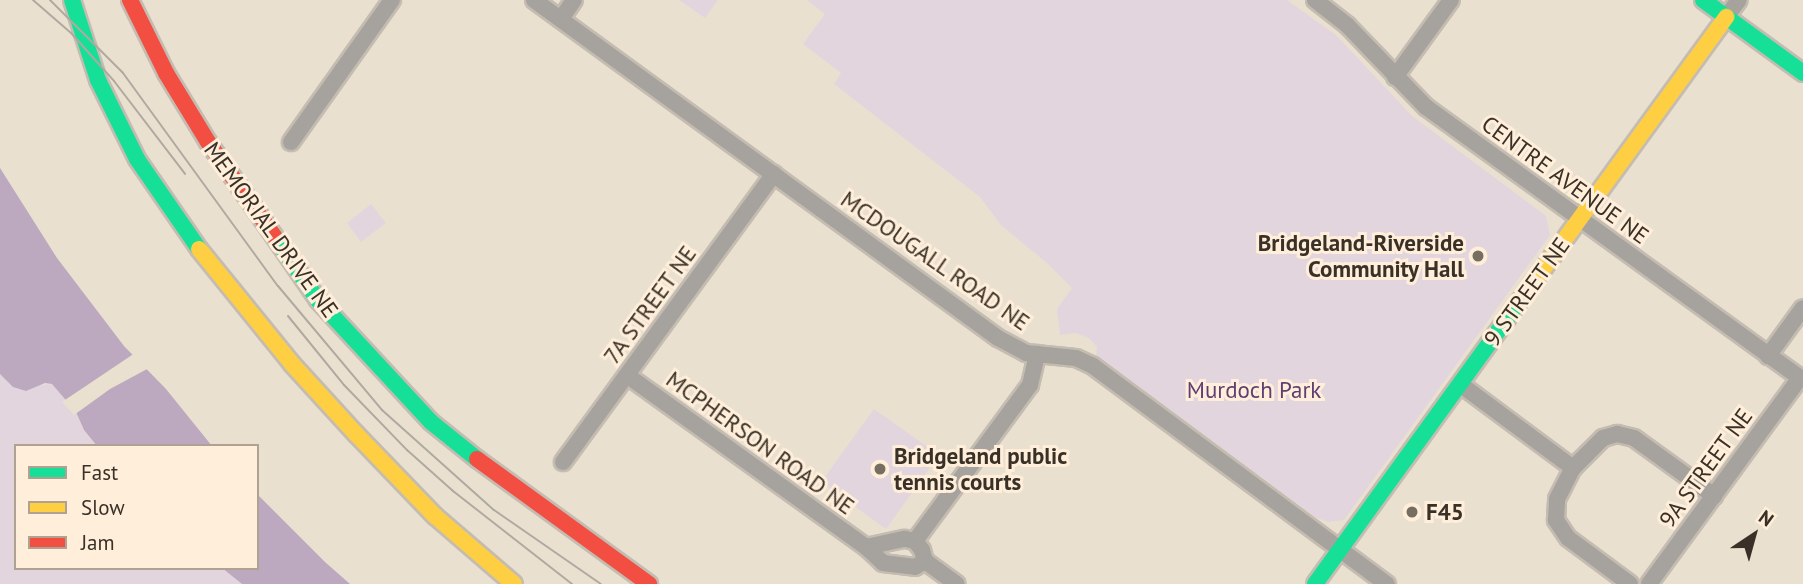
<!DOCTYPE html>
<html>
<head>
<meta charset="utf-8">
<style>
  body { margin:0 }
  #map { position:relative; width:1803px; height:584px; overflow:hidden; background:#eae0d0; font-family:"PT Sans",sans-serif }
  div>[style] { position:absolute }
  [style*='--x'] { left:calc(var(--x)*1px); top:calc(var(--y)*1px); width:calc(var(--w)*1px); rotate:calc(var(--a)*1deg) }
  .green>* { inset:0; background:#e3d5de }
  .water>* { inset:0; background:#bca9c0 }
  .pier>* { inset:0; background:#eae0d0 }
  .roads { filter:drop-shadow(2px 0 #c5bcb1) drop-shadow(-2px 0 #c5bcb1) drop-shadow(0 2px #c5bcb1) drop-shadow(0 -2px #c5bcb1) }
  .street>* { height:16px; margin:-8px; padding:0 8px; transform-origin:8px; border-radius:8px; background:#a6a29d }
  .fast>* { height:16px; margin:-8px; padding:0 8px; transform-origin:8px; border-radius:8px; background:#16e098 }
  .slow>* { height:16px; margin:-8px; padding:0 8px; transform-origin:8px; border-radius:8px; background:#ffcf43 }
  .jam>* { height:16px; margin:-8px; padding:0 8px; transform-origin:8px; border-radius:8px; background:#f24e42 }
  .tram>* { height:2px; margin:-1px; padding:0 1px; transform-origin:1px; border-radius:1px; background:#afa9a0 }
  .dots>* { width:19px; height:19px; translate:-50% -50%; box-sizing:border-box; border:4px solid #ffeed9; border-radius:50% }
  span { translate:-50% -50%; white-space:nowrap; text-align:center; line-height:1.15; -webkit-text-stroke:6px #ffeed9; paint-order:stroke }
  .street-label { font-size:23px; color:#393127 }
  .poi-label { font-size:23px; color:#393127; font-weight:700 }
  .right { translate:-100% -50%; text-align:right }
  .left { translate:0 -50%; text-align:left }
  .park-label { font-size:23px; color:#5f3f73 }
  .legend { position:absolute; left:14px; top:444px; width:245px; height:126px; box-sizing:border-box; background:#ffeed9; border:2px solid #b0a292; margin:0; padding:9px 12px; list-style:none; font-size:21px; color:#393127 }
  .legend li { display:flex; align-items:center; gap:14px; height:35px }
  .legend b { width:35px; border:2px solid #b0a292 }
  .north { position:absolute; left:1719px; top:500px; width:70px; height:70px; -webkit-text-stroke:5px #ffeed9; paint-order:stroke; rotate:36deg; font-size:19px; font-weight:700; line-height:28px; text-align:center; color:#393127 }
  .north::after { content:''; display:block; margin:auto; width:24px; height:32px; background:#393127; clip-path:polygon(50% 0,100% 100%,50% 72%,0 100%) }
</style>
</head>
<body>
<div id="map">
  <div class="green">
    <div style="clip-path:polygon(679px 0,718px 0,705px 18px)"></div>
    <div style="clip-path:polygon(807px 0,1287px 0,1336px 35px,1412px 116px,1546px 216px,1550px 235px,1344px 520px,1328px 522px,1315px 517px,1096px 355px,1097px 347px,1089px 338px,1076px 333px,1060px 335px,1057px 309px,1072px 288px,1048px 264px,1001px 225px,980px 197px,834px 84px,841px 73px,803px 44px,825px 14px)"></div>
    <div style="clip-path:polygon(371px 204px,386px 223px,361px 242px,347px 223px)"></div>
    <div style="clip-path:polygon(0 374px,13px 387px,52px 384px,76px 412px,84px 430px,97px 446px,16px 446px,16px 568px,222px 568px,242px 584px,0 584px)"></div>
    <div style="clip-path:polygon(874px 409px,939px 455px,886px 529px,821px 482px)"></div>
  </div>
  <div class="water">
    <div style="clip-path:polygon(0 168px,57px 258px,124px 346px,166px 389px,212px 446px,97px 446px,84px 430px,76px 412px,52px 384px,45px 383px,26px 391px,13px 387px,0 374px)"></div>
    <div style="clip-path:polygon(257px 494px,325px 562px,350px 584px,242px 584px,222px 568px,257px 568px)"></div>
  </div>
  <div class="pier">
    <div style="clip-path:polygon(135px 353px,149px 368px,110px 389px,74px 415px,62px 402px)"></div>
  </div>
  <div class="roads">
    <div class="street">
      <div style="--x:534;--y:0;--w:574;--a:36.07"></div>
      <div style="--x:998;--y:338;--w:32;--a:28"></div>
      <div style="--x:1026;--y:353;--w:50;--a:5.7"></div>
      <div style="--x:1076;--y:358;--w:19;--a:25"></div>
      <div style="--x:1093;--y:366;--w:366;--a:36.6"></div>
      <div style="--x:1315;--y:0;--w:41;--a:38"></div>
      <div style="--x:1347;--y:25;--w:114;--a:46.1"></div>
      <div style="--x:1426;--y:107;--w:465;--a:35.9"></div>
      <div style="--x:1726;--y:17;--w:21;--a:-53"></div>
      <div style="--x:561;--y:19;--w:23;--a:-56"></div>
      <div style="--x:1395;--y:77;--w:95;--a:-54"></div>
      <div style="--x:291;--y:142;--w:174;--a:-54.6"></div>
      <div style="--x:1768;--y:356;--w:59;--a:-53.9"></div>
      <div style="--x:628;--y:376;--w:293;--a:35.7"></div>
      <div style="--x:866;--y:547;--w:23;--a:43"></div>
      <div style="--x:883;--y:563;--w:32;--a:7"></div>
      <div style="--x:915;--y:567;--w:12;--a:-31"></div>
      <div style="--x:1460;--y:384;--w:141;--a:36.6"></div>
      <div style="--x:563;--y:462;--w:357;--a:-53.8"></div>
      <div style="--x:915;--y:541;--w:194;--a:-53.6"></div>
      <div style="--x:1030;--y:385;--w:32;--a:-77"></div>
      <div style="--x:866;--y:547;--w:40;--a:-12"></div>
      <div style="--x:905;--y:539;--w:10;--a:11"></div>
      <div style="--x:915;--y:541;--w:11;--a:52"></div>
      <div style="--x:922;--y:550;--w:11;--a:75"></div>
      <div style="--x:925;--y:561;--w:39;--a:36"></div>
      <div style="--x:1630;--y:584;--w:77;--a:-143.4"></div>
      <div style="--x:1568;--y:538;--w:22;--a:-124"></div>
      <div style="--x:1556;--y:520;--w:21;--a:-87"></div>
      <div style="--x:1557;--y:499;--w:35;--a:-63"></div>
      <div style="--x:1573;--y:468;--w:42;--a:-45"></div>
      <div style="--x:1603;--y:438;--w:15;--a:-16"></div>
      <div style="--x:1617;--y:434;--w:17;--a:13"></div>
      <div style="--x:1634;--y:438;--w:99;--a:35.9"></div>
      <div style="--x:1649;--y:584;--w:255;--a:-53.8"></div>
    </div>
    <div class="fast">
      <div style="--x:72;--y:0;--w:84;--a:72"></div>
      <div style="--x:98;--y:80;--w:88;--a:63.7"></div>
      <div style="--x:137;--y:159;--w:109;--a:55.4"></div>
      <div style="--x:1703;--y:0;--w:124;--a:36.1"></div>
      <div style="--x:274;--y:236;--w:78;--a:55.5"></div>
      <div style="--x:318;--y:300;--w:166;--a:47.2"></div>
      <div style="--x:431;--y:422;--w:59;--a:38.8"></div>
      <div style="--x:1315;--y:584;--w:372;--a:-54.1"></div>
    </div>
    <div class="slow">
      <div style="--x:199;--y:249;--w:148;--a:51"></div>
      <div style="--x:292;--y:364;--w:95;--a:47.6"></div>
      <div style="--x:356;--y:434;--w:114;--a:46.1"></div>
      <div style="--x:435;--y:516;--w:104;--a:40.7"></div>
      <div style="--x:1533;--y:283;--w:329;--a:-54"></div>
    </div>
    <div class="jam">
      <div style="--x:130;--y:0;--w:81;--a:63.7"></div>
      <div style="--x:166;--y:73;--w:81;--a:58.7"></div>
      <div style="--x:208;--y:142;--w:115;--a:54.9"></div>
      <div style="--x:477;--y:459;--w:213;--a:36"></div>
    </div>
  </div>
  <div class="tram">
    <div style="--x:33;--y:0;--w:50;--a:41"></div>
    <div style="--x:71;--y:33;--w:64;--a:48.1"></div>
    <div style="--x:114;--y:81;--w:117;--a:52.6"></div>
    <div style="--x:50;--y:0;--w:103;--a:45"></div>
    <div style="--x:123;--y:73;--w:263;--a:54"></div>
    <div style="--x:278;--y:286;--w:162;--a:50"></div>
    <div style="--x:382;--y:410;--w:150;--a:41.8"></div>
    <div style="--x:494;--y:510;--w:130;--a:34.7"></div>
    <div style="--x:288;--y:316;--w:89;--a:50.9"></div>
    <div style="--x:344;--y:385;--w:91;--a:45.9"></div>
    <div style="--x:407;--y:450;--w:62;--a:41.7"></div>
    <div style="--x:453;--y:491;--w:151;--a:38"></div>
  </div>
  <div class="dots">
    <div style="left:1478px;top:256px;background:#776e62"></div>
    <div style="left:880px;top:469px;background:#776e62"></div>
    <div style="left:1412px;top:512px;background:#776e62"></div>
  </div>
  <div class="street-label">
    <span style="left:1565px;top:180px;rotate:36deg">CENTRE AVENUE NE</span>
    <span style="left:271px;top:230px;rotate:54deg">MEMORIAL DRIVE NE</span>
    <span style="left:935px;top:261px;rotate:35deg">MCDOUGALL ROAD NE</span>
    <span style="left:1527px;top:292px;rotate:-54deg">9 STREET NE</span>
    <span style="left:650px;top:305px;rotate:-54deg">7A STREET NE</span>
    <span style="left:760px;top:443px;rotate:36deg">MCPHERSON ROAD NE</span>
    <span style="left:1706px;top:468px;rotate:-54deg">9A STREET NE</span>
  </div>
  <div class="poi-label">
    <span class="right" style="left:1464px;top:256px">Bridgeland-Riverside<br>Community Hall</span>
    <span class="left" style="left:894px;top:469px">Bridgeland public<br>tennis courts</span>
    <span class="left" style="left:1426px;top:512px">F45</span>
  </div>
  <div class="park-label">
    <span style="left:1254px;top:390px">Murdoch Park</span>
  </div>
  <ul class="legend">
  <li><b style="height:9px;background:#16e098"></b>Fast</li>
  <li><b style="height:9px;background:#ffcf43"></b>Slow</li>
  <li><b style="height:9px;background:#f24e42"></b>Jam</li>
  </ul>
  <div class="north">N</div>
</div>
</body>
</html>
